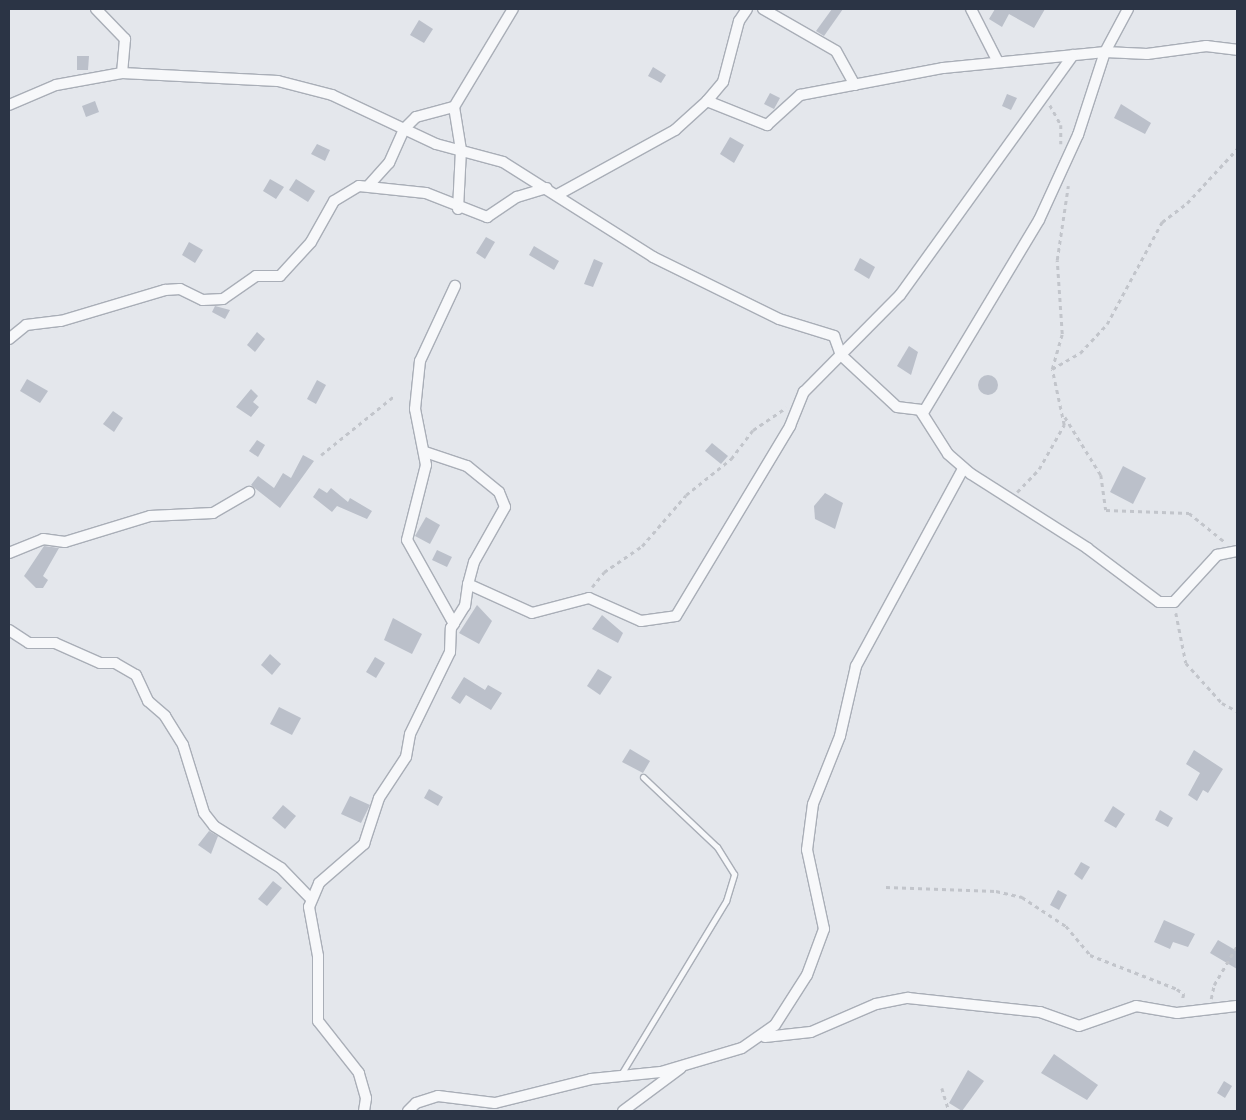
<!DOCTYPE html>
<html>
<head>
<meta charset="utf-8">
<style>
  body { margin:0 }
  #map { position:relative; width:1246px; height:1120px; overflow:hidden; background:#e4e7ec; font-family:Karla,sans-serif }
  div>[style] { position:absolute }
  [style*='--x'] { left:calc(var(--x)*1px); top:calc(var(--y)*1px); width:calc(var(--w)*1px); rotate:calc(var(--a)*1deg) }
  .building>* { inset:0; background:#bbc0ca }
  .round { border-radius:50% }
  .path>* { height:2.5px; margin-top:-1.25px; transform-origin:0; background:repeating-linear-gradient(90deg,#c2c5cb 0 4px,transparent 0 8px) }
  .roads { filter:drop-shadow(1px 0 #a9aeb7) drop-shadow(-1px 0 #a9aeb7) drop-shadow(0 1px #a9aeb7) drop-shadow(0 -1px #a9aeb7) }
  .lane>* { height:5px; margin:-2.5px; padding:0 2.5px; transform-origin:2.5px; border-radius:2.5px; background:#f7f8fa }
  .street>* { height:10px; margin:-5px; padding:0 5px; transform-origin:5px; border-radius:5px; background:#f7f8fa }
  span { translate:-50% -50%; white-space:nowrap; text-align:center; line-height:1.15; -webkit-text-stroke:4.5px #f4f6f9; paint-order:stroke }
  .frame { position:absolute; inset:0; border:10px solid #2b3445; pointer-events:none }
</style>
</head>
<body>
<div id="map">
  <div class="building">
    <div style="clip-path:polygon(832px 9px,843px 9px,824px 36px,816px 31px)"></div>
    <div style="clip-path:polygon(995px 9px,1045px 9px,1034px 28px,1009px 14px,1002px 27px,989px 19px)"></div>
    <div style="clip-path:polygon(419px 20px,433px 29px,424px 43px,410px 35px)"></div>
    <div style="clip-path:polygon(77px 56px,89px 56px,88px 70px,77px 70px)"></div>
    <div style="clip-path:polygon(653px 67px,666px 75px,661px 83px,648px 76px)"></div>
    <div style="clip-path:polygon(770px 93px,780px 98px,774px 109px,764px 104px)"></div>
    <div style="clip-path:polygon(1007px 94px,1017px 98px,1011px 110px,1002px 106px)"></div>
    <div style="clip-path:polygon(95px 101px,99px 112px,86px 117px,82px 106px)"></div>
    <div style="clip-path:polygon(1121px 104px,1151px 123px,1145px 134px,1114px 118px)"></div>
    <div style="clip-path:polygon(730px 137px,744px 145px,734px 163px,720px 154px)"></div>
    <div style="clip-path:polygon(317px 144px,330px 150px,325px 161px,311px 154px)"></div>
    <div style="clip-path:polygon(270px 179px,284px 187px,276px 199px,263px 191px)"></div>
    <div style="clip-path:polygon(296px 179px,315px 191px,308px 202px,289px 190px)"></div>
    <div style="clip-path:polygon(486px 237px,495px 242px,485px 259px,476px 253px)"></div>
    <div style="clip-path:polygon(189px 242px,203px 250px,195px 263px,182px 255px)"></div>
    <div style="clip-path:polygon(534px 246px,559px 261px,554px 270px,529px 255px)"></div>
    <div style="clip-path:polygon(860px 258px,875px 267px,869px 279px,854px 270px)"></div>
    <div style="clip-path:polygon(594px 259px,603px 263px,593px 287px,584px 284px)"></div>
    <div style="clip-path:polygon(215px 306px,230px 310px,225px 319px,212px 312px)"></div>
    <div style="clip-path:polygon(257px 332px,265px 339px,255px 352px,247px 345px)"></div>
    <div style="clip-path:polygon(909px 346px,918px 352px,911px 375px,897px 366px)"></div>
    <div class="round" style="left:978px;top:375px;width:20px;height:20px"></div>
    <div style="clip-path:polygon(27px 379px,48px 391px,40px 403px,20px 391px)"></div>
    <div style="clip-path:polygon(317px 380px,326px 385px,316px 404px,307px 399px)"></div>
    <div style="clip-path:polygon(251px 389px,258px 396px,253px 402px,259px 407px,251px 417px,236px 407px)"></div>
    <div style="clip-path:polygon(113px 411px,123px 418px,114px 432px,103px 424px)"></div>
    <div style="clip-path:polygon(257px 440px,265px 445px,258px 457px,249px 451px)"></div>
    <div style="clip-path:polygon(712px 443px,728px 456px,721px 464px,705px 451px)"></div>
    <div style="clip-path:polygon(303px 455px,314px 461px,280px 508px,251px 485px,258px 476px,274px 488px,283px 473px,291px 478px)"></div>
    <div style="clip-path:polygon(1123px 466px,1146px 478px,1133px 504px,1110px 492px)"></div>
    <div style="clip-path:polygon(319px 488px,327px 493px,331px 488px,348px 502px,350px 498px,372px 511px,367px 519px,337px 506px,332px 512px,313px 497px)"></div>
    <div style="clip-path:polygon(825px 493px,843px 503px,835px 529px,815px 519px,814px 506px)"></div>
    <div style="clip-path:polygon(426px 517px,440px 525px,430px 544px,415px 536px)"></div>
    <div style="clip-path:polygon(44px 546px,59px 548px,43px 576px,48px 580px,43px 588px,36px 588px,24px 576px)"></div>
    <div style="clip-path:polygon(437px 550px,452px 557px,447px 567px,432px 560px)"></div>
    <div style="clip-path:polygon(477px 605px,492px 621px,479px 644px,459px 633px)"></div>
    <div style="clip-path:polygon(602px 615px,623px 633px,618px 643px,592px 629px)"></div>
    <div style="clip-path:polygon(393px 618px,422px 634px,412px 654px,384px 640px)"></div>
    <div style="clip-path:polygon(270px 654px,281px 664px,272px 675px,261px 665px)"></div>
    <div style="clip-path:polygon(375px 657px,385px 663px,376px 678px,366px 672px)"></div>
    <div style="clip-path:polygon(598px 669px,612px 677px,600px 695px,587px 686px)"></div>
    <div style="clip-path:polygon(464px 677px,485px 690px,488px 685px,502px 693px,491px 710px,466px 695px,460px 704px,451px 698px)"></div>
    <div style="clip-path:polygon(279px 707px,301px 718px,292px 735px,270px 724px)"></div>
    <div style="clip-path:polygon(630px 749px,650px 761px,643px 773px,622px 762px)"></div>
    <div style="clip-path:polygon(1194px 750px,1223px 769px,1208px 793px,1203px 790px,1197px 801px,1188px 795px,1200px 773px,1186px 764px)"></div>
    <div style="clip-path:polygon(429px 789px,443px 797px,438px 806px,424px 798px)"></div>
    <div style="clip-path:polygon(350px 796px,370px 805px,361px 823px,341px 814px)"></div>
    <div style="clip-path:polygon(283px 805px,296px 816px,285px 829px,272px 818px)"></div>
    <div style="clip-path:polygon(1113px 806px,1125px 814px,1116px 828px,1104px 821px)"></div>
    <div style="clip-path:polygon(1160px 810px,1173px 818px,1168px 827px,1155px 820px)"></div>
    <div style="clip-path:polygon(209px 831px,218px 836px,211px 854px,198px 845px)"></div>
    <div style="clip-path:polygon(1081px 862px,1090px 867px,1082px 880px,1074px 874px)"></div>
    <div style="clip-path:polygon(273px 881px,282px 888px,267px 906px,258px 899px)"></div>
    <div style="clip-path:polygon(1058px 890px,1067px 895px,1059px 910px,1050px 905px)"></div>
    <div style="clip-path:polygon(1164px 920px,1195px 934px,1188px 947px,1173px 942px,1170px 949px,1154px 942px)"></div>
    <div style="clip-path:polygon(1218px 940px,1237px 951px,1237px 969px,1210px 953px)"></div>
    <div style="clip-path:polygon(1054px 1054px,1098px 1085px,1087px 1100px,1041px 1073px)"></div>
    <div style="clip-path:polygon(968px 1070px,984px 1081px,962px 1111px,949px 1103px)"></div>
    <div style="clip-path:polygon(1224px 1081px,1232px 1086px,1225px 1098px,1217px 1093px)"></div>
  </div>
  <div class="path">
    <div style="--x:1050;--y:105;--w:23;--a:61"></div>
    <div style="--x:1061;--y:125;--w:19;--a:90"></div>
    <div style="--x:1052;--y:369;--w:32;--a:-30"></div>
    <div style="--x:1080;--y:353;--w:40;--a:-47"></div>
    <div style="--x:1107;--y:324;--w:116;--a:-61.7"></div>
    <div style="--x:1162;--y:222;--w:31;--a:-37"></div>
    <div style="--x:1187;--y:203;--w:74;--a:-47.2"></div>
    <div style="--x:1065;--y:417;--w:68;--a:58.2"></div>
    <div style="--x:1101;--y:475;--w:35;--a:82"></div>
    <div style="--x:1106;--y:510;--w:83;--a:2.1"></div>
    <div style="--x:1189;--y:513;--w:46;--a:38.9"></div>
    <div style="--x:321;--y:455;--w:94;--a:-38.9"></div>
    <div style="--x:1017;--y:492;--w:32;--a:-46"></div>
    <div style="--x:1039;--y:469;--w:51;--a:-60.4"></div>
    <div style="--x:1064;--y:425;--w:57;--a:-102.1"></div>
    <div style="--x:1052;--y:369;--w:36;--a:-74"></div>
    <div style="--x:1062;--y:334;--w:74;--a:-93.9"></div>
    <div style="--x:1057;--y:260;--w:75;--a:-81.5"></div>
    <div style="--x:592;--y:587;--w:19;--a:-51"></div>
    <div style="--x:604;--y:572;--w:46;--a:-34.4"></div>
    <div style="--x:642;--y:546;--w:67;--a:-49.2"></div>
    <div style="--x:686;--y:495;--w:58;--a:-38.7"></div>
    <div style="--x:731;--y:459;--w:36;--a:-53"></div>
    <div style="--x:753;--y:430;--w:40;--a:-34"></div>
    <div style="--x:1176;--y:613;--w:51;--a:78.7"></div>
    <div style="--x:1186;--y:663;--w:54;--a:48"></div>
    <div style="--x:1222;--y:703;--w:17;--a:28"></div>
    <div style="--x:886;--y:887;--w:110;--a:2.1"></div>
    <div style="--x:996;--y:891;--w:27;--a:13"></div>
    <div style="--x:1022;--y:897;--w:53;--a:33.4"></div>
    <div style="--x:1066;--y:926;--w:38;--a:50"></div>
    <div style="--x:1090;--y:955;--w:93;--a:21.3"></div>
    <div style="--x:1177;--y:989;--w:9;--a:36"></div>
    <div style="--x:1184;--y:994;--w:8;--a:104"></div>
    <div style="--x:1211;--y:999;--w:14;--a:-78"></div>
    <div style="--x:1214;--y:985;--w:45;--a:-59.5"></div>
    <div style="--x:942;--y:1088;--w:24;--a:73"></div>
  </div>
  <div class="roads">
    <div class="lane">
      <div style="--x:620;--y:1076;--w:205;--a:-58.8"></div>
      <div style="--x:726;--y:901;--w:28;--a:-73"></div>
      <div style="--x:734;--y:874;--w:32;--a:-122"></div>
      <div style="--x:717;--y:847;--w:102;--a:-136.6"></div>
    </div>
    <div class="street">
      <div style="--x:96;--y:9;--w:42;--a:46"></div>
      <div style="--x:125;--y:39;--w:34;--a:95"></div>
      <div style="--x:763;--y:9;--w:84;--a:29.9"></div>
      <div style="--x:836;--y:51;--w:39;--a:61"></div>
      <div style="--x:971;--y:9;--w:57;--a:63"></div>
      <div style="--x:707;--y:101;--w:25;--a:-50"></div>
      <div style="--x:723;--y:82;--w:63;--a:-75.3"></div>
      <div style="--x:739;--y:21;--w:14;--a:-56"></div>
      <div style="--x:9;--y:105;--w:51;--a:-23.1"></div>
      <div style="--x:56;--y:85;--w:67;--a:-10.3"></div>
      <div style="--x:122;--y:73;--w:156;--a:2.9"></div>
      <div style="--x:278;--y:81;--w:56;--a:14.5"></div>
      <div style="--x:332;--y:95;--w:115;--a:25.2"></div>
      <div style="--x:436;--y:144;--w:69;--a:15"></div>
      <div style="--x:503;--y:162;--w:178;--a:32.3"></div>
      <div style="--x:653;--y:257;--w:140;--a:26.2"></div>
      <div style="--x:779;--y:319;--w:58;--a:17.2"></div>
      <div style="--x:834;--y:336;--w:20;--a:70"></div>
      <div style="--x:841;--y:355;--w:76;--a:42.9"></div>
      <div style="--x:897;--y:407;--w:23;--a:7"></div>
      <div style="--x:920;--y:410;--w:52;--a:57.5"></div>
      <div style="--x:948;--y:454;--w:30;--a:41"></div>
      <div style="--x:971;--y:474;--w:138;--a:32.5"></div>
      <div style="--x:1087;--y:548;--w:90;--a:36.9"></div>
      <div style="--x:1159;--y:602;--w:15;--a:0"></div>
      <div style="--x:1174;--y:602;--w:64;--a:-47.5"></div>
      <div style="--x:1217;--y:555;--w:20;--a:-11"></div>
      <div style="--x:369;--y:185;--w:30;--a:-48"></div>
      <div style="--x:389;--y:163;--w:37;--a:-66"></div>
      <div style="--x:404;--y:129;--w:17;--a:-45"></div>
      <div style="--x:416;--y:117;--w:39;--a:-15"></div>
      <div style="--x:557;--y:195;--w:135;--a:-28.8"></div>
      <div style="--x:675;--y:130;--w:43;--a:-42.2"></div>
      <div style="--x:707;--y:101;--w:65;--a:21.8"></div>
      <div style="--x:767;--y:125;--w:45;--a:-42.3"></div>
      <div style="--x:800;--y:95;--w:146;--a:-10.7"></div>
      <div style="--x:943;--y:68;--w:163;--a:-5.6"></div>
      <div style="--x:1105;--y:52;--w:42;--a:2.7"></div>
      <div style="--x:1147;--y:54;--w:60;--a:-7.7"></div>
      <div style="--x:1206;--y:46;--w:31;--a:7"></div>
      <div style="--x:458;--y:209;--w:59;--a:-87.1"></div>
      <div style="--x:461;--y:150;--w:44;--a:-99.2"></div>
      <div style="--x:454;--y:107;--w:114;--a:-59"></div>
      <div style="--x:9;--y:339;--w:22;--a:-39"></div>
      <div style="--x:26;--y:325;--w:35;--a:-7"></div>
      <div style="--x:61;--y:321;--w:109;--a:-16.6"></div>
      <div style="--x:165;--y:290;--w:15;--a:-4"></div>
      <div style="--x:180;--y:289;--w:25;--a:26"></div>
      <div style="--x:203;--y:300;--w:20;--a:-3"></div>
      <div style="--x:223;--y:299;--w:40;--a:-34.9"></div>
      <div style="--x:256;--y:276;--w:24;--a:0"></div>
      <div style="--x:280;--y:276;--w:46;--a:-47.6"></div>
      <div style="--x:311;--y:242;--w:47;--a:-60.7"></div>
      <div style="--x:334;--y:201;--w:29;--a:-31"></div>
      <div style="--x:359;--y:186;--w:67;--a:6"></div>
      <div style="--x:426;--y:193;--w:66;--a:21.5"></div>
      <div style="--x:487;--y:217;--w:36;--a:-34"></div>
      <div style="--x:517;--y:197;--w:31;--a:-17"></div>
      <div style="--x:923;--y:413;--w:225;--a:-59"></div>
      <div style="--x:1039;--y:220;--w:94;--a:-65.4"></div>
      <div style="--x:1078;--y:135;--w:87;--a:-72"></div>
      <div style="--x:1105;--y:52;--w:49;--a:-61.9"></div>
      <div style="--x:425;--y:452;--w:44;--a:18.4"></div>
      <div style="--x:467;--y:466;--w:41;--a:39.1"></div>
      <div style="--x:499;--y:492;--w:16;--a:68"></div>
      <div style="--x:505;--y:507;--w:63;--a:119.4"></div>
      <div style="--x:474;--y:562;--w:23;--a:105"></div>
      <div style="--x:9;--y:553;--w:37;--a:-22"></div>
      <div style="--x:43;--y:539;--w:22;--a:8"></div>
      <div style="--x:65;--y:542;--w:89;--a:-17"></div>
      <div style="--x:150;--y:516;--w:63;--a:-2.7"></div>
      <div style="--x:213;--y:513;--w:42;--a:-30.3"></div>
      <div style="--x:454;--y:624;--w:96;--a:-119.2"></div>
      <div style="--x:407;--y:540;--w:77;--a:-75.8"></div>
      <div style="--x:426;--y:465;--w:57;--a:-101.1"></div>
      <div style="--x:415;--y:409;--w:48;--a:-84.1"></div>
      <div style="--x:420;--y:361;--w:83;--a:-65"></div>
      <div style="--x:9;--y:630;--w:24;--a:33"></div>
      <div style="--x:29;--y:643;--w:26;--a:0"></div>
      <div style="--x:55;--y:643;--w:49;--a:24"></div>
      <div style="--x:100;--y:663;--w:15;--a:0"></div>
      <div style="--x:115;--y:663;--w:24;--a:30"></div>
      <div style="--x:136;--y:675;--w:29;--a:65"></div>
      <div style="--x:148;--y:701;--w:23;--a:41"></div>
      <div style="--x:165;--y:716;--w:34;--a:58"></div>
      <div style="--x:183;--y:745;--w:71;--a:72.8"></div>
      <div style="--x:204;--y:813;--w:16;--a:52"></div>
      <div style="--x:214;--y:826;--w:79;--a:32.1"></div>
      <div style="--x:281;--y:868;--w:43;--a:45.9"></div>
      <div style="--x:765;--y:1037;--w:46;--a:-6.2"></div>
      <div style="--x:811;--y:1032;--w:71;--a:-23.3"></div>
      <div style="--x:876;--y:1004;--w:33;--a:-11"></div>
      <div style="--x:908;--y:998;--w:133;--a:6.1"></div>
      <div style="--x:1040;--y:1012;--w:41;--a:19.7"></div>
      <div style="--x:1079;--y:1026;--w:60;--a:-19.3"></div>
      <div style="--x:1136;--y:1006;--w:42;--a:9.7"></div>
      <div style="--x:1177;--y:1013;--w:60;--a:-6.7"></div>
      <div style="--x:364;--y:1111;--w:13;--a:-81"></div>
      <div style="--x:366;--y:1098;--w:26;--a:-106"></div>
      <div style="--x:359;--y:1073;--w:66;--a:-128.3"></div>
      <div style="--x:318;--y:1021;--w:65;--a:-90"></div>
      <div style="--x:318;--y:956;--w:50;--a:-100.4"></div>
      <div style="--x:309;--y:907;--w:26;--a:-67"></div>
      <div style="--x:319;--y:883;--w:60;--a:-40.9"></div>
      <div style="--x:364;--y:844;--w:48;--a:-71.9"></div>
      <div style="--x:379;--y:798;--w:49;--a:-56.6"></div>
      <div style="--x:406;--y:757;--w:23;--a:-80"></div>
      <div style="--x:410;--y:734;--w:91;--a:-64"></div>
      <div style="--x:450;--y:652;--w:24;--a:-88"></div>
      <div style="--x:451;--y:628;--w:26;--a:-58"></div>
      <div style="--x:465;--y:606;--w:22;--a:-82"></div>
      <div style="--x:468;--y:584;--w:70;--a:24.4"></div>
      <div style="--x:532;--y:613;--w:59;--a:-14.7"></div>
      <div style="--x:589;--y:598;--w:57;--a:23.9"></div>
      <div style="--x:641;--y:621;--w:35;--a:-8"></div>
      <div style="--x:676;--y:616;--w:222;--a:-59"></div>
      <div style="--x:790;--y:426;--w:37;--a:-68"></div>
      <div style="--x:804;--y:392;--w:136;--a:-45.3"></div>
      <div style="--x:900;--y:295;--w:296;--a:-54.2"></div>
      <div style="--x:408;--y:1111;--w:11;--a:-45"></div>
      <div style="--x:416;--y:1103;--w:23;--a:-18"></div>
      <div style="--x:438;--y:1096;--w:57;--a:7"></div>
      <div style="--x:495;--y:1103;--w:99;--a:-14"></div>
      <div style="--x:591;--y:1079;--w:70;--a:-5.7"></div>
      <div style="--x:661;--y:1072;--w:84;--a:-16.5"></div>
      <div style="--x:742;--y:1048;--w:40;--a:-34.9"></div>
      <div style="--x:775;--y:1025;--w:59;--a:-57.4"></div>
      <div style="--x:807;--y:975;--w:49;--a:-69.7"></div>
      <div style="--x:824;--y:929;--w:81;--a:-102.1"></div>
      <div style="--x:807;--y:850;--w:46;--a:-82.6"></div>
      <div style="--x:813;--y:804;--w:73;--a:-68.3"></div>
      <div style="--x:840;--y:736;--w:72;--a:-77.1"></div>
      <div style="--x:856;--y:666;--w:224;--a:-61.5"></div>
      <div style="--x:623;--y:1111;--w:72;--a:-36.6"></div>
    </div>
  </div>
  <div class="frame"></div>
</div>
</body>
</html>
